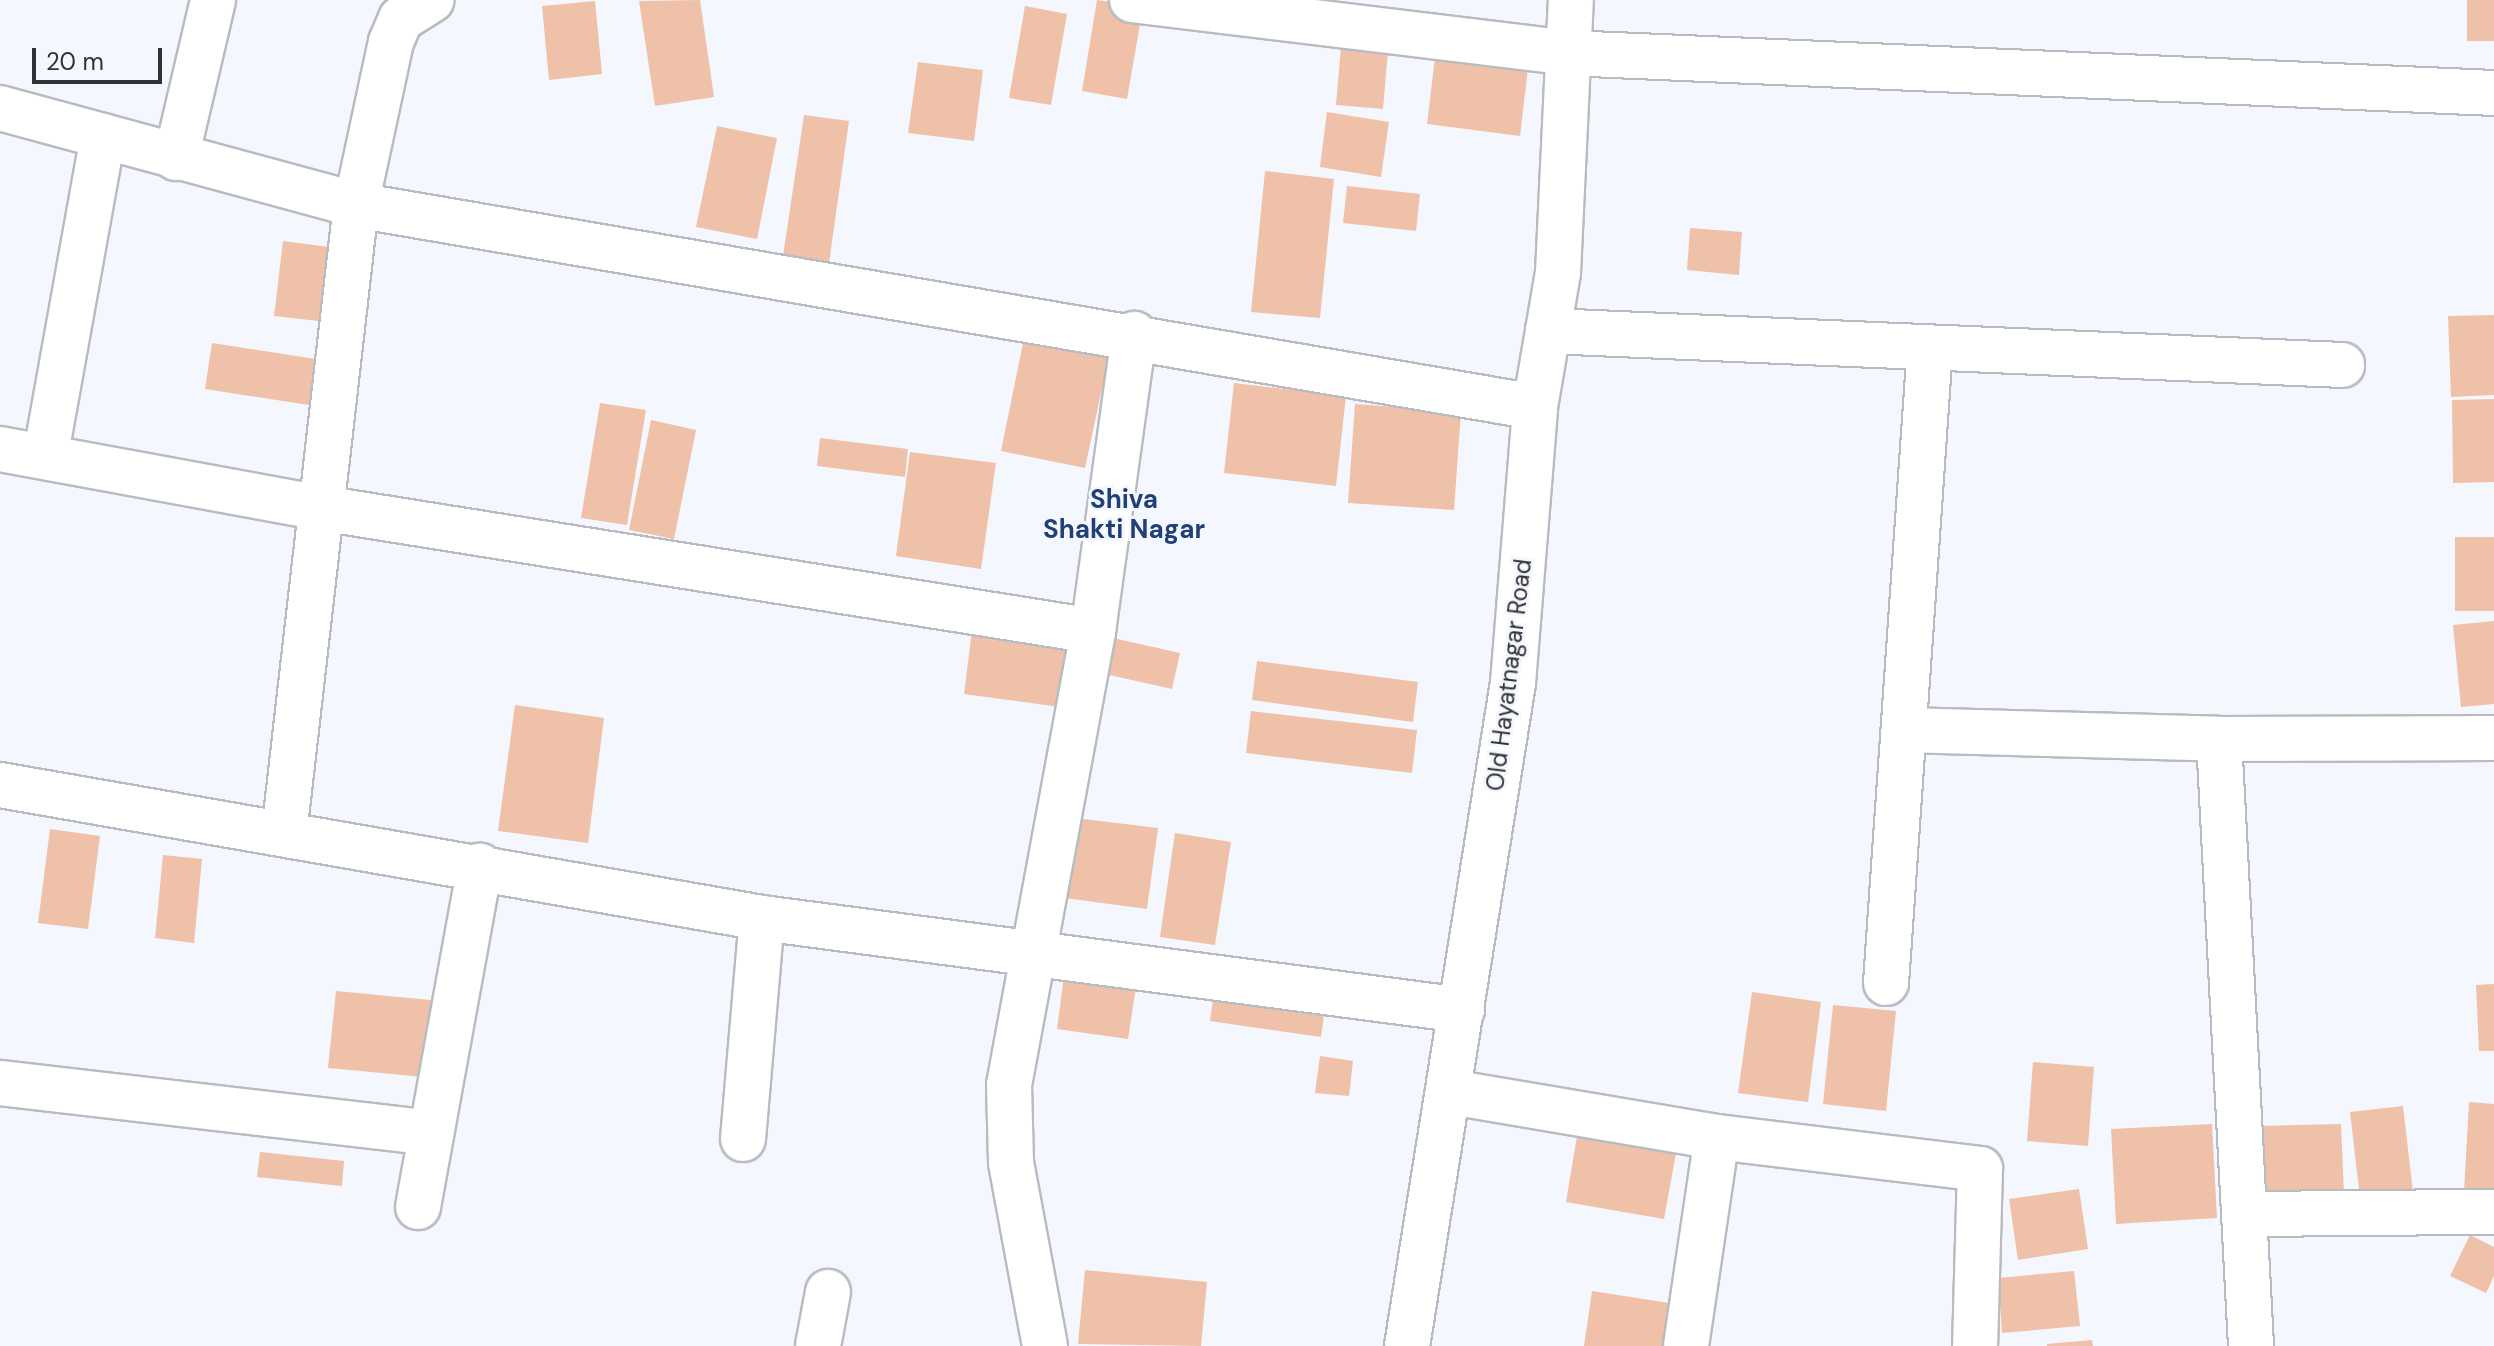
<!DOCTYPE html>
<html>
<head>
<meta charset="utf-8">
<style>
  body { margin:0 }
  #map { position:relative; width:2494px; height:1346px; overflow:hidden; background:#f5f7fe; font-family:"DM Sans",sans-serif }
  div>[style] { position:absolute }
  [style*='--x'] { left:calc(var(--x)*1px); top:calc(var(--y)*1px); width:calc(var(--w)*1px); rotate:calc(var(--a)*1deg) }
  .building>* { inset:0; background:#efc1a8 }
  .roads { filter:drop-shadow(2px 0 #b8bbc1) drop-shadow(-2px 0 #b8bbc1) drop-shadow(0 2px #b8bbc1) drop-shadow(0 -2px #b8bbc1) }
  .minor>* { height:44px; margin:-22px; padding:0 22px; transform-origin:22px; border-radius:22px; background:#fff }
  span { translate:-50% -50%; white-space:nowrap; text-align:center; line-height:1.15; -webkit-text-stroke:6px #f5f7fe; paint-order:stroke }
  .street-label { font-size:24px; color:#313234 }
  .neighbourhood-label { font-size:26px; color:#214076; font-weight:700 }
  .scale { position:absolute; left:32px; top:48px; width:130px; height:36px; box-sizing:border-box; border:4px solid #313234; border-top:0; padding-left:10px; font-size:24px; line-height:28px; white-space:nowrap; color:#313234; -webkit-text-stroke:6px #f5f7fe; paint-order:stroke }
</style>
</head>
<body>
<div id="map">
  <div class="building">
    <div style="clip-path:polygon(700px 0,714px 97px,655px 106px,639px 1px)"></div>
    <div style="clip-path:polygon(1097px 0,1143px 7px,1127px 99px,1082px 91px)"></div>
    <div style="clip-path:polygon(2467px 0,2494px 0,2494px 41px,2467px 41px)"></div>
    <div style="clip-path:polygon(595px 1px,602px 74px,549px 80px,542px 6px)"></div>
    <div style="clip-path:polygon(1025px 6px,1067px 14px,1051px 105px,1009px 98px)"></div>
    <div style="clip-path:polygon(1342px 35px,1389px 39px,1383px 109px,1336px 105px)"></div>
    <div style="clip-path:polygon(1436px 49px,1529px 60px,1520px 136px,1427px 124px)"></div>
    <div style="clip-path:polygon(918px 62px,983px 70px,974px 141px,908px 133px)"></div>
    <div style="clip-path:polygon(1327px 112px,1389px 122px,1381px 177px,1320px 167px)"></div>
    <div style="clip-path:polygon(804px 115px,849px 121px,829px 263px,783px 256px)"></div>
    <div style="clip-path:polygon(717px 126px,777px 138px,757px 239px,696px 227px)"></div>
    <div style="clip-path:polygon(1265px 171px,1334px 179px,1320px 318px,1251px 312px)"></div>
    <div style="clip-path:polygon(1347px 186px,1420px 194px,1416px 231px,1343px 223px)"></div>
    <div style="clip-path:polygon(1690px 228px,1742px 232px,1739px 275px,1687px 270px)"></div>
    <div style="clip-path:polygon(283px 241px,344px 249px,336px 323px,274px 316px)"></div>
    <div style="clip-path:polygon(2494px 315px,2494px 395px,2451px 397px,2448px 316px)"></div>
    <div style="clip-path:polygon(1024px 338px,1109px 356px,1085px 468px,1001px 451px)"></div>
    <div style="clip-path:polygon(212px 343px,335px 362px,328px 408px,205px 389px)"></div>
    <div style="clip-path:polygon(1234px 383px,1346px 396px,1336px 486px,1224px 473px)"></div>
    <div style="clip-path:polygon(2494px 399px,2494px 482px,2453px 483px,2452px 400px)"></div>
    <div style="clip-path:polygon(600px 403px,646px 410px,627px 525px,581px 518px)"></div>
    <div style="clip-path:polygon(1355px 404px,1461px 412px,1454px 510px,1348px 503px)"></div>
    <div style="clip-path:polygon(651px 420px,696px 430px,674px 539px,629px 530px)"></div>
    <div style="clip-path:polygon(820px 438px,908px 449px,905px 477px,817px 466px)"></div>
    <div style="clip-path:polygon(910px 452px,996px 463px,981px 569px,896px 556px)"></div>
    <div style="clip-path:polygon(2455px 537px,2494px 537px,2494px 611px,2455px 611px)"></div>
    <div style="clip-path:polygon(2494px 621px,2494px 704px,2461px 707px,2453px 625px)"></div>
    <div style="clip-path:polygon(972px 630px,1068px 643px,1060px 707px,964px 694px)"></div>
    <div style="clip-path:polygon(1113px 638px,1180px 653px,1172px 689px,1105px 674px)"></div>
    <div style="clip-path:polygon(1257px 661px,1418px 682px,1413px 722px,1252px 700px)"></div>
    <div style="clip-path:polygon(515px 705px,604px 718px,588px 843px,498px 831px)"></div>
    <div style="clip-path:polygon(1251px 711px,1417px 730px,1412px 773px,1246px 753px)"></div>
    <div style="clip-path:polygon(1075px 818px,1158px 828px,1147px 909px,1065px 898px)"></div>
    <div style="clip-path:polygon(50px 829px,100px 836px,88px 929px,38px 923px)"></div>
    <div style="clip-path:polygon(1175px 833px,1231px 842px,1215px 945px,1160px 937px)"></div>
    <div style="clip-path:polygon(163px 855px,202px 859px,194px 943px,155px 938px)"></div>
    <div style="clip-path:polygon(1064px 976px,1136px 987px,1128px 1039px,1057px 1029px)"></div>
    <div style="clip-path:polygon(1215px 984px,1326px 1001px,1321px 1037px,1210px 1021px)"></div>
    <div style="clip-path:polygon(2494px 984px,2494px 1051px,2479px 1051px,2476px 985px)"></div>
    <div style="clip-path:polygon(336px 991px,431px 1000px,424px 1077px,328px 1068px)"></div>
    <div style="clip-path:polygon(1752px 992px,1821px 1002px,1808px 1102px,1738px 1093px)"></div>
    <div style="clip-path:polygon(1833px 1005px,1896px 1011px,1886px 1111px,1823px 1104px)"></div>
    <div style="clip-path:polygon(1320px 1056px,1353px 1061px,1349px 1096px,1315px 1093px)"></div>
    <div style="clip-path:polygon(2033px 1062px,2094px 1067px,2088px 1146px,2027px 1141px)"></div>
    <div style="clip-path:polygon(2469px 1102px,2494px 1104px,2494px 1193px,2464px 1191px)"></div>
    <div style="clip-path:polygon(2403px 1106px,2413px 1192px,2360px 1198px,2350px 1112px)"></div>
    <div style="clip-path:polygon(2212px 1124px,2217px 1218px,2116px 1224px,2111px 1129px)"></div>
    <div style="clip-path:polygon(2341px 1124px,2344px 1194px,2262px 1197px,2260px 1126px)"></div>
    <div style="clip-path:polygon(1578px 1130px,1677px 1148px,1664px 1219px,1566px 1202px)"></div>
    <div style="clip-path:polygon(260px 1152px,344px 1161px,342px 1186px,257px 1177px)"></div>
    <div style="clip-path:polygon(2079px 1189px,2088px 1249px,2018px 1260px,2009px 1199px)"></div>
    <div style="clip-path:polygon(2470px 1235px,2494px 1247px,2494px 1276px,2486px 1293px,2450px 1276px)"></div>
    <div style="clip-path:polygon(1085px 1270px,1207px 1282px,1201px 1346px,1078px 1344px)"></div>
    <div style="clip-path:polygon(2074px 1271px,2080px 1326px,2002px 1333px,1998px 1278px)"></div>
    <div style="clip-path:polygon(1592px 1291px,1669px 1303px,1663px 1346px,1584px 1346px)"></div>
    <div style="clip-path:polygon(2092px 1340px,2093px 1346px,2047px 1346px,2047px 1344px)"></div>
  </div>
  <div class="roads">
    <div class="minor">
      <div style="--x:1132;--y:0;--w:438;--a:6.9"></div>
      <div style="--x:1567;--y:53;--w:928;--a:2.47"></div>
      <div style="--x:0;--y:108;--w:369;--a:15.2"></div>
      <div style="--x:356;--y:205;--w:1196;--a:9.72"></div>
      <div style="--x:176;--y:158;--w:162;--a:-76.8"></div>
      <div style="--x:1548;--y:331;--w:795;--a:2.45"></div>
      <div style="--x:0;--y:449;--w:326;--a:10.4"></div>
      <div style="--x:321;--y:508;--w:782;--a:9.05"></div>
      <div style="--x:46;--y:453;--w:322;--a:-79.8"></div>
      <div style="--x:1904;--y:730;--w:315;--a:1.6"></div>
      <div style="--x:2219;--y:739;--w:275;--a:-0.2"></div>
      <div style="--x:2219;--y:739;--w:608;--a:86.98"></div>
      <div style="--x:0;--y:785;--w:774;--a:9.9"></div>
      <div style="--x:762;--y:918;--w:706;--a:7.49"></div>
      <div style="--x:284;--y:834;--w:633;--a:-83.47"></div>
      <div style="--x:356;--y:205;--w:167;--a:-77.9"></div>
      <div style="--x:391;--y:42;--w:25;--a:-67"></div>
      <div style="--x:401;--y:19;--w:36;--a:-32"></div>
      <div style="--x:1886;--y:983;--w:637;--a:-86.04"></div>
      <div style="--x:0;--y:1083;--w:434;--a:6.6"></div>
      <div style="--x:1451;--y:1092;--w:270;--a:9.6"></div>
      <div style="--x:1717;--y:1137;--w:265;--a:6.9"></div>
      <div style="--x:1980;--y:1169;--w:177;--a:91.6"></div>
      <div style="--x:743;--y:1139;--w:222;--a:-85.1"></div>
      <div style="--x:418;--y:1207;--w:347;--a:-79.7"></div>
      <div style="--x:2245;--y:1214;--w:249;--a:-0.5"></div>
      <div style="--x:818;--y:1346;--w:55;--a:-79.5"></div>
      <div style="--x:1045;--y:1346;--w:187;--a:-100.5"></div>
      <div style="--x:1011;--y:1162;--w:77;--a:-91.5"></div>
      <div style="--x:1009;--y:1085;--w:462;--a:-79.5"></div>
      <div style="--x:1093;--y:631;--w:300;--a:-82.1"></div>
      <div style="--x:1407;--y:1346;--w:671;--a:-80.92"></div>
      <div style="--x:1513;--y:683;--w:277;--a:-85.4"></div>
      <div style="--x:1535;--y:407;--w:136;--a:-80.3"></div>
      <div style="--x:1558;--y:273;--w:273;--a:-87.3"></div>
      <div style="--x:1686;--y:1346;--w:211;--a:-81.6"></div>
    </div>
  </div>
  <div class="street-label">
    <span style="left:1509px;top:675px;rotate:-83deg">Old Hayatnagar Road</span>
  </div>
  <div class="neighbourhood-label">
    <span style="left:1124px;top:515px">Shiva<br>Shakti Nagar</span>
  </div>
  <div class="scale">20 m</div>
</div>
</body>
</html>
